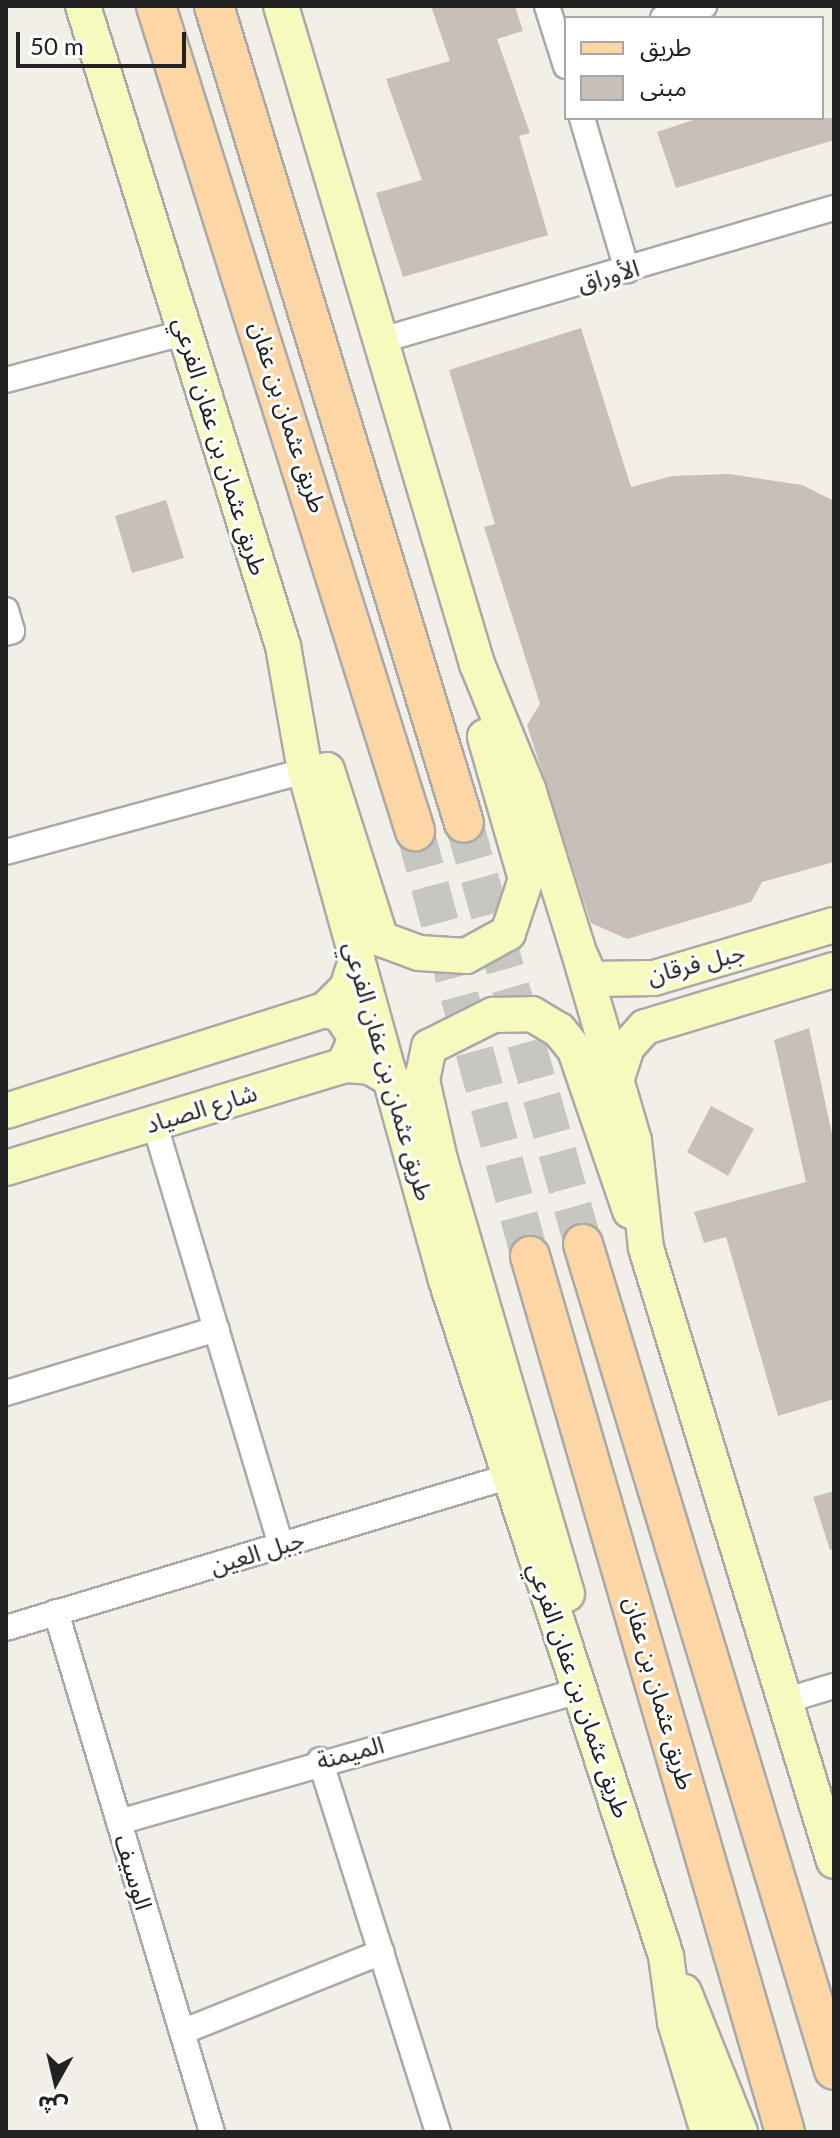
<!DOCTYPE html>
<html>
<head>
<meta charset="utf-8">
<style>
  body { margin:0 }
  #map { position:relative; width:840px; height:2138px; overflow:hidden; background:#f2efe9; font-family:Lato,"Noto Sans Arabic",sans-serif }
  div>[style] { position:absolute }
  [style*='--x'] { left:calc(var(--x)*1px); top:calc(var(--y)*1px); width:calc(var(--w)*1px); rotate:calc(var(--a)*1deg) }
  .building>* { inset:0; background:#c7bfb8 }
  .primary-tunnel>* { height:38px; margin-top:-19px; transform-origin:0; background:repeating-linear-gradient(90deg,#c8c6c1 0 38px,transparent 0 57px) }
  .roads { filter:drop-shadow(2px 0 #a9a9a9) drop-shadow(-2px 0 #a9a9a9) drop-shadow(0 2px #a9a9a9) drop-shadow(0 -2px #a9a9a9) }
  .street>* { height:24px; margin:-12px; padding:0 12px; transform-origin:12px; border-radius:12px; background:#fff }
  .secondary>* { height:34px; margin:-17px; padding:0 17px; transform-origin:17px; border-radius:17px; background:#f7fabf }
  .primary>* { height:38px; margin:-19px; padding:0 19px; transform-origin:19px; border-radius:19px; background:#fcd6a4 }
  span { translate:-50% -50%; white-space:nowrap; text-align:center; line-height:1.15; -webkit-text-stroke:6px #fff; paint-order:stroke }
  .street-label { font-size:24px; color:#222 }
  .frame { position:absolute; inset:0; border:8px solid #222; pointer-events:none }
  .legend { position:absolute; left:564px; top:16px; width:260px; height:104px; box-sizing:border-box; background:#fff; border:2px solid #a7a7a7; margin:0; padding:10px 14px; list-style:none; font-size:24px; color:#222 }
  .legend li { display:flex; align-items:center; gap:16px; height:40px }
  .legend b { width:40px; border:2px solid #a7a7a7 }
  .north { position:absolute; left:16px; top:2042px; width:80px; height:80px; -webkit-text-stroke:6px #fff; paint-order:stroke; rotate:188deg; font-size:22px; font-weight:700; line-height:32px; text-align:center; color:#222 }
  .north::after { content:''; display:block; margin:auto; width:28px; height:36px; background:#222; clip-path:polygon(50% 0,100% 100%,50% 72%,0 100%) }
  .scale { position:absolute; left:16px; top:32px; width:170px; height:36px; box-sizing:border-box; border:4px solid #222; border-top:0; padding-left:10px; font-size:24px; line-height:28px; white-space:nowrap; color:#222; -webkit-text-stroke:6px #fff; paint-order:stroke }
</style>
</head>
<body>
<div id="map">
  <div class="building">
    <div style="clip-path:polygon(431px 6px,515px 6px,523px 31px,497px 39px,530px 133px,519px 136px,548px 235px,403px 277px,376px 193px,422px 180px,386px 79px,450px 61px)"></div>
    <div style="clip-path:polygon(699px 118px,834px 118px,834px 140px,676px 188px,657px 132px)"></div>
    <div style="clip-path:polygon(581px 328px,631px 487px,672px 476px,729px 474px,802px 485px,834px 501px,834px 862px,762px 882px,751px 902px,627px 939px,591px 923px,527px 725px,540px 704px,484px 527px,495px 524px,449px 370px)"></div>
    <div style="clip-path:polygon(166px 500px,184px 558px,132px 573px,115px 516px)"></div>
    <div style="clip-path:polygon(809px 1028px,834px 1143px,834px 1399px,778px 1416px,726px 1237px,704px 1243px,694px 1212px,806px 1182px,774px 1040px)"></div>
    <div style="clip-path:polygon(711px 1106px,754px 1129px,728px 1176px,687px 1152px)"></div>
    <div style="clip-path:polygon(834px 1491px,834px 1549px,830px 1550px,813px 1497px)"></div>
  </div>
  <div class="primary-tunnel">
    <div style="--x:464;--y:823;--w:437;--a:74.2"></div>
    <div style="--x:415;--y:831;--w:440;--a:74.9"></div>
  </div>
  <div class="roads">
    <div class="street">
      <div style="--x:547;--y:6;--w:63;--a:72.4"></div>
      <div style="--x:663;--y:18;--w:43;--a:-16.3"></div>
      <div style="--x:582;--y:118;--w:159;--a:73.5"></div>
      <div style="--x:382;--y:340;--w:471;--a:-16.3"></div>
      <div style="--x:6;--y:380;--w:186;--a:-14.9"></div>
      <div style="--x:6;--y:610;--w:22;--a:74"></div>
      <div style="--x:12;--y:631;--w:6;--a:162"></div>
      <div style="--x:6;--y:852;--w:310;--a:-15.2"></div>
      <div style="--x:154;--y:1122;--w:442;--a:73.3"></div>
      <div style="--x:6;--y:1393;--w:220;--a:-16.9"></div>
      <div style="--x:56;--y:1612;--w:543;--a:73.3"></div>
      <div style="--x:6;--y:1628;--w:523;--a:-16.77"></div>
      <div style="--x:787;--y:1700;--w:49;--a:-16.6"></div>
      <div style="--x:320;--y:1760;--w:390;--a:72.4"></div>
      <div style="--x:119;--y:1822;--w:482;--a:-15.9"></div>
      <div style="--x:182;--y:2032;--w:215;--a:-21.8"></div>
    </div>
    <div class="secondary">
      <div style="--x:83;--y:6;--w:671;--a:72.65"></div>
      <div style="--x:283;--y:646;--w:127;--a:80"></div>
      <div style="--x:305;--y:771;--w:528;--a:74.52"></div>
      <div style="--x:446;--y:1280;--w:711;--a:71.97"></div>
      <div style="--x:666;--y:1956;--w:67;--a:82.2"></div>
      <div style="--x:675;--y:2022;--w:115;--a:73.3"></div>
      <div style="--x:281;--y:6;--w:687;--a:73.41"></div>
      <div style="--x:477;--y:664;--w:135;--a:67.8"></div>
      <div style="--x:528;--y:789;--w:164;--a:72.7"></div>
      <div style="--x:577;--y:946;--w:203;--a:73.7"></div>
      <div style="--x:634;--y:1141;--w:108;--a:83.6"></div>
      <div style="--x:646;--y:1248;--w:641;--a:72.95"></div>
      <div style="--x:327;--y:770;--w:177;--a:72.3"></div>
      <div style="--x:381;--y:939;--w:40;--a:20.2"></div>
      <div style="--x:419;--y:953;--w:47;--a:3.7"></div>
      <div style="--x:466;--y:956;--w:48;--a:-28.7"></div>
      <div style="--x:508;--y:933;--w:57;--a:-71.6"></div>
      <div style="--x:526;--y:879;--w:148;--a:-106.1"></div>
      <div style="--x:581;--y:957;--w:24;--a:66"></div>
      <div style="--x:591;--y:979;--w:63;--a:-0.9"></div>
      <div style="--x:654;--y:978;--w:188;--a:-16.4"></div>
      <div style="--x:325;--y:1010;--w:16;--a:15"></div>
      <div style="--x:340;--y:1014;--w:29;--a:56"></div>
      <div style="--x:356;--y:1038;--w:30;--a:114"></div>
      <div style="--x:616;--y:1081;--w:36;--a:-72"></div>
      <div style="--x:627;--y:1047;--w:27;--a:-48"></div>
      <div style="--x:645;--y:1027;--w:197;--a:-16.8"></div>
      <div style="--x:6;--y:1111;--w:335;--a:-17.6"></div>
      <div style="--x:325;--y:1010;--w:31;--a:-45"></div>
      <div style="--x:347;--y:988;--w:32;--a:-72"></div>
      <div style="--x:6;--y:1168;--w:353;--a:-16.9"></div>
      <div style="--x:344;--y:1065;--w:26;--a:4"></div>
      <div style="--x:370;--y:1067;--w:28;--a:30"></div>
      <div style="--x:567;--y:1594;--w:452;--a:-106.3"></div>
      <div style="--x:440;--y:1160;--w:82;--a:-102.7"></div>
      <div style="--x:422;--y:1080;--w:34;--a:-78"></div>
      <div style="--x:429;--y:1047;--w:72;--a:-26.6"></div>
      <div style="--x:493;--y:1015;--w:39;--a:-1"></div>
      <div style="--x:532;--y:1014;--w:31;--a:31"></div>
      <div style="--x:559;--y:1030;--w:26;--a:51"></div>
      <div style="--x:575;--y:1050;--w:170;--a:71.1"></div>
      <div style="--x:684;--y:1992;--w:151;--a:68.2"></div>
    </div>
    <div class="primary">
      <div style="--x:156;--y:6;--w:865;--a:72.57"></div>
      <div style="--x:214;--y:6;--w:854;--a:72.99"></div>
      <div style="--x:583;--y:1244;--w:863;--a:73.1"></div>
      <div style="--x:530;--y:1256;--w:912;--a:73.77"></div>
    </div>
  </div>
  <div class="street-label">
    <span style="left:608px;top:275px;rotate:-16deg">الأوراق</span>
    <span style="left:289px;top:417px;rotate:72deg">طريق عثمان بن عفان</span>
    <span style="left:221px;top:446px;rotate:73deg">طريق عثمان بن عفان الفرعي</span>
    <span style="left:696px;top:963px;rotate:-14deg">جبل فرقان</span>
    <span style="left:389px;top:1071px;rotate:74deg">طريق عثمان بن عفان الفرعي</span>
    <span style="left:201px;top:1108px;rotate:-17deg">شارع الصياد</span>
    <span style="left:257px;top:1552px;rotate:-17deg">جبل العين</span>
    <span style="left:580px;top:1690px;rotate:71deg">طريق عثمان بن عفان الفرعي</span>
    <span style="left:660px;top:1693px;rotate:74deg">طريق عثمان بن عفان</span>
    <span style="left:350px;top:1752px;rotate:-15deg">الميمنة</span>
    <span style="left:134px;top:1872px;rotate:73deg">الوسيف</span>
  </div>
  <div class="frame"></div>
  <ul class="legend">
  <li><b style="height:10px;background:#fcd6a4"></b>طريق</li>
  <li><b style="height:22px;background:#c7bfb8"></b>مبنى</li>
  </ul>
  <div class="north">ش</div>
  <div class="scale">50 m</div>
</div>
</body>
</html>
